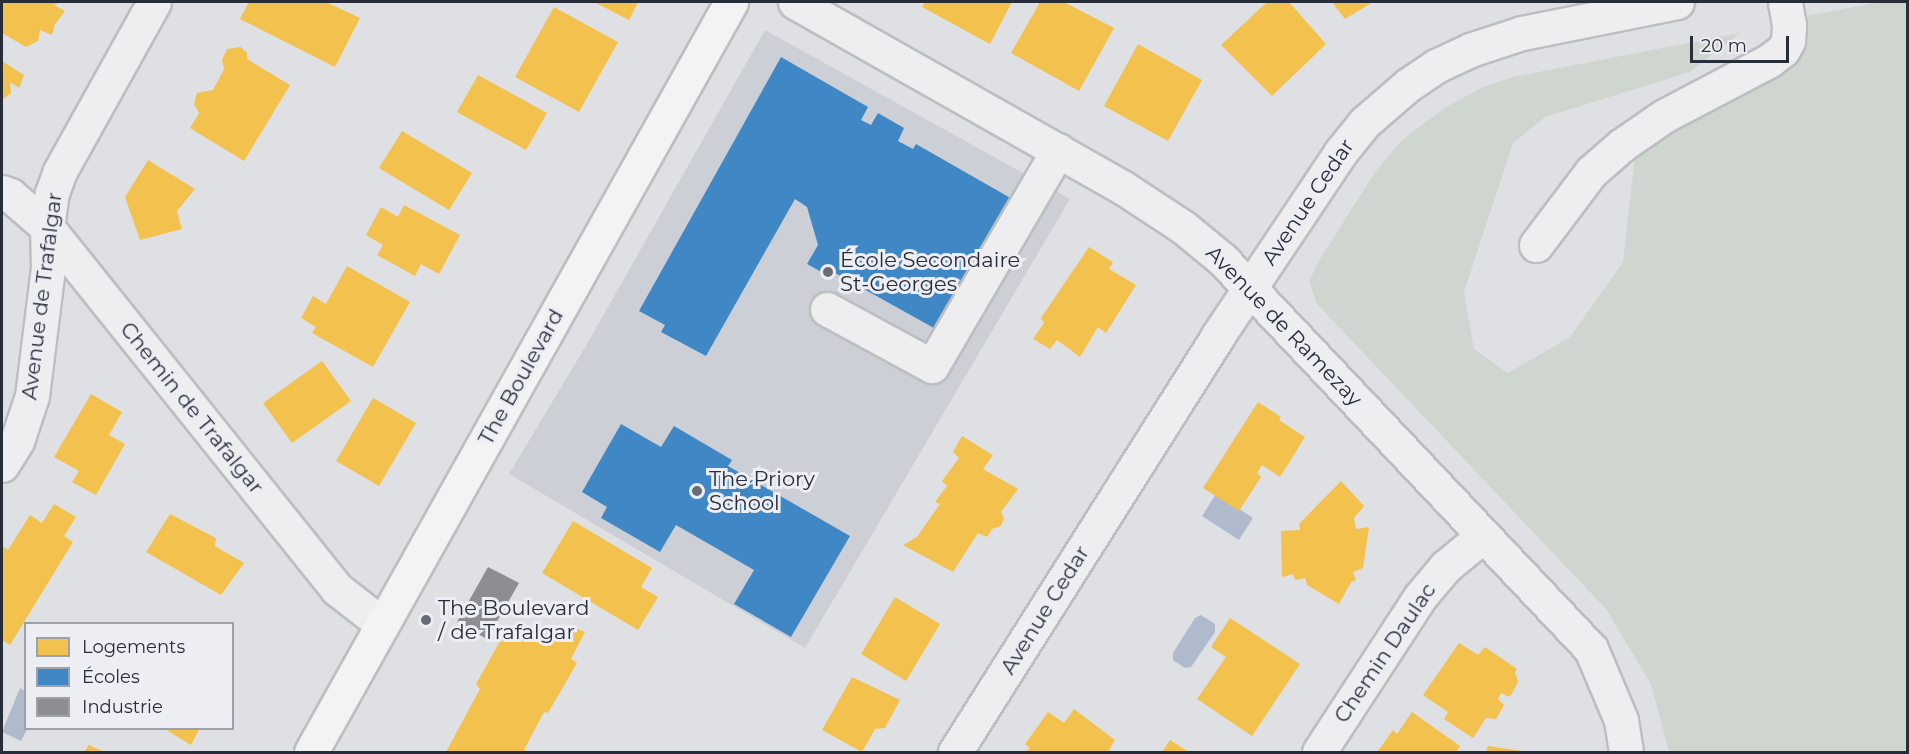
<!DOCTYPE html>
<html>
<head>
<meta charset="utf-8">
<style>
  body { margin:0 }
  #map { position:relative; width:1909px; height:754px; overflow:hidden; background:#dfe0e3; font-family:Montserrat,sans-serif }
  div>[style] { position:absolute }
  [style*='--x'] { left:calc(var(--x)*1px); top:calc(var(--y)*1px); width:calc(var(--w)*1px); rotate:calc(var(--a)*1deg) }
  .built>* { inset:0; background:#cdcfd6 }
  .green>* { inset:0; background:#ced6cf }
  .water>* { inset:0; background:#afbacc }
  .homes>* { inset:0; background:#f2c14e }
  .schools>* { inset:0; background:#3f88c5 }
  .industry>* { inset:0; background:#8d8d92 }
  .roads { filter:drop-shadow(2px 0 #bdbec1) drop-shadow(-2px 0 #bdbec1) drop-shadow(0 2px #bdbec1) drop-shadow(0 -2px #bdbec1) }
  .minor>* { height:33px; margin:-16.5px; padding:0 16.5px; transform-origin:16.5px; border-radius:16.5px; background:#eeeef0 }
  .major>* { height:33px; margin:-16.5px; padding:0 16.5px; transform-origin:16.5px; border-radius:16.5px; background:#f3f3f4 }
  .dots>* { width:16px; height:16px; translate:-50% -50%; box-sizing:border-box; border:3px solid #eceef3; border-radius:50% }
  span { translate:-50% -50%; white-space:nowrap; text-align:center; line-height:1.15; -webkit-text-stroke:6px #eceef3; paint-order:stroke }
  .street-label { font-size:21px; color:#282d3a }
  .poi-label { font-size:21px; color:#282d3a }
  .left { translate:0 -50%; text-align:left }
  .frame { position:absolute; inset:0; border:3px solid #282d3a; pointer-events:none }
  .legend { position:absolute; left:24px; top:622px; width:210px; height:108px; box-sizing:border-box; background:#eceef3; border:2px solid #9ea1a9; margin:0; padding:8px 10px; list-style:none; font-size:18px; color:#282d3a }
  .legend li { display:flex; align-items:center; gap:12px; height:30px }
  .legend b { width:30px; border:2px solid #9ea1a9 }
  .scale { position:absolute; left:1690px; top:36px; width:99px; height:27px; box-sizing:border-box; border:3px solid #282d3a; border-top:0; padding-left:8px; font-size:18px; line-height:21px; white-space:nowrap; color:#282d3a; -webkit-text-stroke:4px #eceef3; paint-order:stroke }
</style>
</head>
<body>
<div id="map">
  <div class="built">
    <div style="clip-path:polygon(765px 30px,1070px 199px,805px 648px,509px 474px,587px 344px)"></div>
  </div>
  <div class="green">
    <div style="clip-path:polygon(1880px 2px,1907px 2px,1907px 752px,1669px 752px,1651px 684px,1606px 609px,1317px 304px,1309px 281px,1320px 259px,1375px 172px,1402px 140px,1446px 107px,1483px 87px,1513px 77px,1740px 33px,1690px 72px,1545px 117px,1513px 143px,1464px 292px,1474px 349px,1508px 373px,1570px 337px,1623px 262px,1636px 147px,1738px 93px,1795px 18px)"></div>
  </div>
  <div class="water">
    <div style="clip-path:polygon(1216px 494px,1253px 518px,1239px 540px,1202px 516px)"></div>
    <div style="clip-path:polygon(1201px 615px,1215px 624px,1215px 632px,1191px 667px,1185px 668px,1173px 660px,1173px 653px,1195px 618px)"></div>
    <div style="clip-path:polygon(20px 688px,25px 691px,27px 729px,21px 741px,2px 732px)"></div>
  </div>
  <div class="homes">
    <div style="clip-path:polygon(2px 2px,61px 2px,54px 5px,65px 11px,55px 24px,52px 35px,40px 30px,38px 41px,26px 47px,2px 33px)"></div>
    <div style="clip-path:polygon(249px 2px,326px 2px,360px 18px,335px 67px,240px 19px)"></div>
    <div style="clip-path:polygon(594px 2px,638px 2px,629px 20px)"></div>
    <div style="clip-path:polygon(925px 2px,1012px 2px,990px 44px,922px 7px)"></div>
    <div style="clip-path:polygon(1040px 2px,1064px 2px,1114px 28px,1079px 91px,1011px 53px)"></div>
    <div style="clip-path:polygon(1267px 2px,1289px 2px,1326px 44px,1272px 96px,1221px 45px)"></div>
    <div style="clip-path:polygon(1332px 2px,1373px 2px,1345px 19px)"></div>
    <div style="clip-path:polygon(554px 7px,618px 42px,579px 112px,515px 77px)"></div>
    <div style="clip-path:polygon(1138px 44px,1202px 80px,1168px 141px,1104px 106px)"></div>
    <div style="clip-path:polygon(241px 47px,247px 53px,247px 59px,290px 85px,244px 161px,190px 128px,199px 113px,194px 104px,197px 93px,213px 90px,224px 69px,222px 60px,227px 49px)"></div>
    <div style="clip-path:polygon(2px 61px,24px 75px,19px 88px,10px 82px,11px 93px,2px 100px)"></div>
    <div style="clip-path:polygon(478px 75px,547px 113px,526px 150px,457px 112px)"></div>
    <div style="clip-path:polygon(402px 131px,472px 173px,449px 210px,379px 168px)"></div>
    <div style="clip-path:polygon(148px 160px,195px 189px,177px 211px,182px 229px,140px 240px,125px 197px)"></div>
    <div style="clip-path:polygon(404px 205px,460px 235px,439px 274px,421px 264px,415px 276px,377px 255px,383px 245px,366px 235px,381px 207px,398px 217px)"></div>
    <div style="clip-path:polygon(1089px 247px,1113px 262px,1109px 269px,1136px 285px,1106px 333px,1098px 327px,1080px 357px,1057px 340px,1050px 349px,1033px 339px,1044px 323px,1041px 318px)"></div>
    <div style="clip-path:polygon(347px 266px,410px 302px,373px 367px,312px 333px,316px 327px,301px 318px,313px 296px,326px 304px)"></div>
    <div style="clip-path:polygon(322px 361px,351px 401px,292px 443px,263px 403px)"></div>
    <div style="clip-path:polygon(91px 394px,122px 412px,109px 435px,125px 444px,96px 495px,72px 482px,79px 471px,54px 457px)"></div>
    <div style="clip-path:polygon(373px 398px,416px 423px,379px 486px,336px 461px)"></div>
    <div style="clip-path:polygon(1258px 402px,1281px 417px,1279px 420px,1305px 437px,1280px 477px,1262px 465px,1257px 473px,1261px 477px,1239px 511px,1203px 488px)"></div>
    <div style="clip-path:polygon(962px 436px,993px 455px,983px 469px,1018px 489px,1001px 512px,1004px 519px,1001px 526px,992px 529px,987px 537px,978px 533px,953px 572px,903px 545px,917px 537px,940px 504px,935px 502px,947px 486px,942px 481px,959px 458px,953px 452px)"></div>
    <div style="clip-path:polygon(1341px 481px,1364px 506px,1354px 518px,1356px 529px,1369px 527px,1363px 568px,1353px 572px,1356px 580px,1351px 582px,1339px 604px,1307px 585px,1305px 578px,1295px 580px,1293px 574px,1282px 577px,1281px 531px,1300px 530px,1299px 524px)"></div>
    <div style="clip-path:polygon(54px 504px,76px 517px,64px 536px,73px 542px,10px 645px,2px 640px,2px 546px,8px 550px,30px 515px,42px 523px)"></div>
    <div style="clip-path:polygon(170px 514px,216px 538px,215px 546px,244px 563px,221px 595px,146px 552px)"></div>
    <div style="clip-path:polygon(573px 521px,652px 568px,641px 587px,658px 597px,638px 630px,542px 573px)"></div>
    <div style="clip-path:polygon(895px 597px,940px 624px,906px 681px,861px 654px)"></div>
    <div style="clip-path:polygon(1230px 618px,1300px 664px,1252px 736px,1197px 699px,1226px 657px,1211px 647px)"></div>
    <div style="clip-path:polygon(509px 625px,530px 633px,534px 630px,557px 642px,568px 625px,585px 632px,571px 659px,577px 663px,548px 713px,544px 712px,524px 750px,530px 752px,446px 752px,480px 689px,476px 684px)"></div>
    <div style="clip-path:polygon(1459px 643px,1478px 655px,1485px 647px,1517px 669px,1515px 672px,1518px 682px,1510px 697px,1501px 693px,1498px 699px,1504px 705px,1496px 719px,1486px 718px,1473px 738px,1444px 719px,1448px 712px,1423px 695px)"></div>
    <div style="clip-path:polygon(852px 677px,900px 700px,885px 728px,875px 729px,862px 752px,822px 730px)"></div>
    <div style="clip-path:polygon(1074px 709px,1115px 740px,1108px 752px,1026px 752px,1030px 748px,1025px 744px,1048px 712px,1064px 723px)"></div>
    <div style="clip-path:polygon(1412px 712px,1460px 746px,1456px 752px,1378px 751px,1393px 730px,1397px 734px)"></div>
    <div style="clip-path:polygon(163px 728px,200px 728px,191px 745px)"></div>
    <div style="clip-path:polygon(1170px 740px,1189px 752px,1162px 752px)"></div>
    <div style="clip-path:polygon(89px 745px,104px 752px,84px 752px)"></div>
    <div style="clip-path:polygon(1488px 746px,1522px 751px,1522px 752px,1486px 752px)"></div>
  </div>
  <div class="schools">
    <div style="clip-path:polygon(781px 57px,868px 107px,861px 120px,871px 125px,878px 113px,904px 128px,898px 141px,913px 149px,916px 144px,1014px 200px,941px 332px,828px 269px,825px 274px,807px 264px,818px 245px,807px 207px,795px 199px,706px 356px,661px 332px,665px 325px,639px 311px)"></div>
    <div style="clip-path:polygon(621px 424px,661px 447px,674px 426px,732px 460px,728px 466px,850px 536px,791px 637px,734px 604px,754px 570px,676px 525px,660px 552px,601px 518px,607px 507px,582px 492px)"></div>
  </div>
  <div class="industry">
    <div style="clip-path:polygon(488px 567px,519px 583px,487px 639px,457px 622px)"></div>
  </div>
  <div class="roads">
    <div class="minor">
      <div style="--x:795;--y:2;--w:376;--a:29.5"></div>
      <div style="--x:1122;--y:187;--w:73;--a:33.3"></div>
      <div style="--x:1183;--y:227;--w:52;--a:39.5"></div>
      <div style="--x:1223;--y:260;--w:535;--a:46.59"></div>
      <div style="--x:1591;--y:649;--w:77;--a:67.1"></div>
      <div style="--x:1621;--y:720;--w:32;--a:81"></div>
      <div style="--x:2;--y:192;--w:9;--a:21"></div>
      <div style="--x:10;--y:195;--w:49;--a:40.9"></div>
      <div style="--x:47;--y:227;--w:464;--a:51.3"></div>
      <div style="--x:337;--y:589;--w:57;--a:37.9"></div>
      <div style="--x:1536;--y:245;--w:91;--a:-53"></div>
      <div style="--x:1591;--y:172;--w:41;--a:-41.1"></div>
      <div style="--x:1622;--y:145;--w:51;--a:-34.6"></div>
      <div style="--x:1664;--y:116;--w:120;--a:-27.8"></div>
      <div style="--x:1770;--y:60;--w:16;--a:-38"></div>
      <div style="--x:1783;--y:50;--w:10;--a:-61"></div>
      <div style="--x:1788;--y:41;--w:16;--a:-86"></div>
      <div style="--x:1789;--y:25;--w:23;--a:-100"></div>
      <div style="--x:827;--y:309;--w:119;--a:28.5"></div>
      <div style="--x:932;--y:366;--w:250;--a:-59.7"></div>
      <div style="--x:2;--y:465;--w:28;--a:-58"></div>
      <div style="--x:17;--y:441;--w:47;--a:-71.6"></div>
      <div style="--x:32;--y:396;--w:130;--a:-82.9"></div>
      <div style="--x:48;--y:267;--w:40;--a:-91.4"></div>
      <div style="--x:47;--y:227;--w:34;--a:-82"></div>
      <div style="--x:52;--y:193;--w:23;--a:-70"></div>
      <div style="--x:60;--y:171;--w:193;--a:-60.9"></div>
      <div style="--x:955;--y:752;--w:491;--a:-57.7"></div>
      <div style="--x:1217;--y:337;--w:221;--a:-56.2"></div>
      <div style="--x:1340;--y:153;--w:38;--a:-51"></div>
      <div style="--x:1364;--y:123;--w:58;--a:-40.8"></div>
      <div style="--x:1408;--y:85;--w:34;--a:-34"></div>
      <div style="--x:1436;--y:66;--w:38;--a:-25"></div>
      <div style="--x:1470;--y:50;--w:55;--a:-18.1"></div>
      <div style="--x:1522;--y:33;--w:158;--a:-11.3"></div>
      <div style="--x:1319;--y:752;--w:185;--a:-56.9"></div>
      <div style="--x:1420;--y:597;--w:39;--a:-50"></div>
      <div style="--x:1445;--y:567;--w:50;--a:-39.4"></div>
    </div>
    <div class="major">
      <div style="--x:311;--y:752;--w:860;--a:-60.75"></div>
    </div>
  </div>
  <div class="dots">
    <div style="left:828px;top:272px;background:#686c75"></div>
    <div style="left:697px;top:491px;background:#686c75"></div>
    <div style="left:426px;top:620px;background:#686c75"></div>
  </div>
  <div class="street-label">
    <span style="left:1308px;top:202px;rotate:-56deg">Avenue Cedar</span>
    <span style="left:42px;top:296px;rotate:-83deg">Avenue de Trafalgar</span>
    <span style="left:1284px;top:326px;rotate:46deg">Avenue de Ramezay</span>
    <span style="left:521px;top:377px;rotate:-61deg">The Boulevard</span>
    <span style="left:192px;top:408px;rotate:51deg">Chemin de Trafalgar</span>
    <span style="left:1045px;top:610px;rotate:-58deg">Avenue Cedar</span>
    <span style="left:1385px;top:653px;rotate:-56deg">Chemin Daulac</span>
  </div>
  <div class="poi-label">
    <span class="left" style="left:840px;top:272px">École Secondaire<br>St-Georges</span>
    <span class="left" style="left:709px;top:491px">The Priory<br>School</span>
    <span class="left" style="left:438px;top:620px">The Boulevard<br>/ de Trafalgar</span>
  </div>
  <div class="frame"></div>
  <ul class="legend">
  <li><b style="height:16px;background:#f2c14e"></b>Logements</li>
  <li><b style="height:16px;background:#3f88c5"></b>Écoles</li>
  <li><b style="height:16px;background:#8d8d92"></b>Industrie</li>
  </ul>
  <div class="scale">20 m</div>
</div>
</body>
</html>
